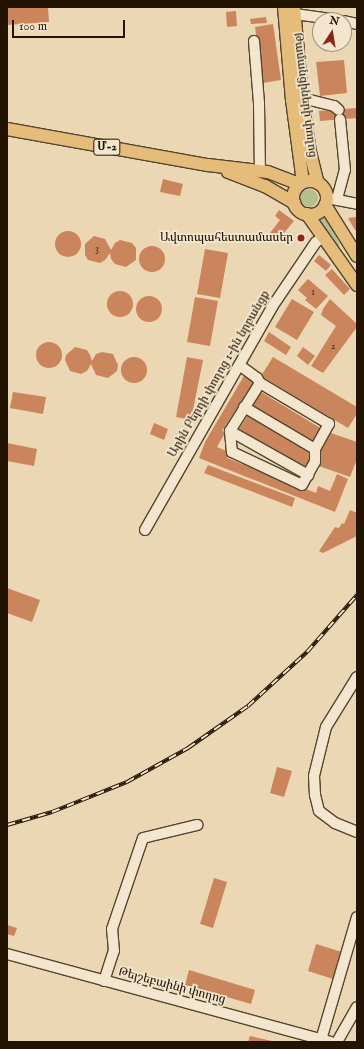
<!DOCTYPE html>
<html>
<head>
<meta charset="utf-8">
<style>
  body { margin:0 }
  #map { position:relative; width:364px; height:1049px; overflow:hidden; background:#ecd7b4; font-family:"IM FELL English","Noto Serif Armenian",serif }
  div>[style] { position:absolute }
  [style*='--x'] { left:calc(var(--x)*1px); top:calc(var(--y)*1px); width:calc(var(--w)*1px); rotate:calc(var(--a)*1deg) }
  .green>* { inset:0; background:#b6bf8f }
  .round { border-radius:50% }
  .building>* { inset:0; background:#ca855c }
  .roads { filter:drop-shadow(1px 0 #54452e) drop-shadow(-1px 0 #54452e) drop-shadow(0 1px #54452e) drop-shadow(0 -1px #54452e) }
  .minor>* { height:10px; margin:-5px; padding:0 5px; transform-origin:5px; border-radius:5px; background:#f3e5ce }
  .major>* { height:12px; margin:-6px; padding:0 6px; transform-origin:6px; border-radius:6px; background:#e6bc7a }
  .major>.ring { margin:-6px; padding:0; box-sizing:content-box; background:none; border:12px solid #e6bc7a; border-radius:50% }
  .rail>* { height:4px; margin-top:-2px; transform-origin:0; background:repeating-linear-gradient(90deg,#f3e5ce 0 8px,#221401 0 16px); box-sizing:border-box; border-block:1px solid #221401 }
  .dots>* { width:11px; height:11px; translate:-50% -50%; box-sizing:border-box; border:2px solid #f3e5ce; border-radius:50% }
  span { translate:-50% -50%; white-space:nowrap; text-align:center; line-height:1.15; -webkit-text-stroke:3.5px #f3e5ce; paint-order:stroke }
  .number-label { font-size:10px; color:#4c3018 }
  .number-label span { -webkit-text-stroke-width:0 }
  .shield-label span { padding:1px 3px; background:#f3e5ce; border:1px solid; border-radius:3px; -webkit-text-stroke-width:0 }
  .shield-label { font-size:11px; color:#221401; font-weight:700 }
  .street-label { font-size:12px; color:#221401 }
  .poi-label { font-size:12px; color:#221401 }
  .right { translate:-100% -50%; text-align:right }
  .frame { position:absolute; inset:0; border:8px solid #221401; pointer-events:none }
  .north { position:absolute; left:312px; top:12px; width:40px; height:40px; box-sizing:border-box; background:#f3e5ce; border:1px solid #9f917c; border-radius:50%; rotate:12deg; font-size:11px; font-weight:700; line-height:16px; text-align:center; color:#221401 }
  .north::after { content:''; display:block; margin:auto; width:14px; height:18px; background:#8f2418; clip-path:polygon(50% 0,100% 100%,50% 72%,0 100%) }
  .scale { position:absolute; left:12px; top:20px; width:113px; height:18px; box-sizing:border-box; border:2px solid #221401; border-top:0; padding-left:5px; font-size:12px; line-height:14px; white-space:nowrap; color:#221401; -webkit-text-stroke:3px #f3e5ce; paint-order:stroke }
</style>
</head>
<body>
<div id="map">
  <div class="green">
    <div class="round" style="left:300px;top:189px;width:18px;height:18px"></div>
    <div style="clip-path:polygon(325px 215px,340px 245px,337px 247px,316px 220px)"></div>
  </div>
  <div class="building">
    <div style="clip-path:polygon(7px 7px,48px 7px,49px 22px,7px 25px)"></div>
    <div style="clip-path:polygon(236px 11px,237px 26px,227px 27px,226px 12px)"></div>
    <div style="clip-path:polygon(266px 17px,267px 23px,251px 24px,250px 19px)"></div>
    <div style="clip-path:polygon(273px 24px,281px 80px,263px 83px,255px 27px)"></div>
    <div style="clip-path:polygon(344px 60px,347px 93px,320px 96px,316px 62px)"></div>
    <div style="clip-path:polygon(357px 108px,357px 118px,320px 121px,319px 111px)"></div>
    <div style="clip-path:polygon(163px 179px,183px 184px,180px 196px,160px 192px)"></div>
    <div style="clip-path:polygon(279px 210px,294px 221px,278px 240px,270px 233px,280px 220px,275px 216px)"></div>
    <div style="clip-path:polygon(357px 217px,357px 230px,355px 230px,348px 218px)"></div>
    <div class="round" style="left:55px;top:231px;width:26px;height:26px"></div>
    <div style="clip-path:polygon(94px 236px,105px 239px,111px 250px,115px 243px,120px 240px,132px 243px,136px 248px,136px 260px,126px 267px,115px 264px,111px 259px,110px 253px,105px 260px,100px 263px,88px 260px,85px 255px,85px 244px)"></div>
    <div class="round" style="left:139px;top:246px;width:26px;height:26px"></div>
    <div style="clip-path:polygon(205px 249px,228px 253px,220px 298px,197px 294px)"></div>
    <div style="clip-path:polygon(319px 255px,331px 265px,326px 271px,314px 261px)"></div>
    <div style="clip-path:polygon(332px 269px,350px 289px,344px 295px,325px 275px)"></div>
    <div style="clip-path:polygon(308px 279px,328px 296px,316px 309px,305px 300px,307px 298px,298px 290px)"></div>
    <div class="round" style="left:107px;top:291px;width:26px;height:26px"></div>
    <div class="round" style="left:136px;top:296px;width:26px;height:26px"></div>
    <div style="clip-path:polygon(195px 297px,218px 301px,210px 346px,187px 342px)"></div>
    <div style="clip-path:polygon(292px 299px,314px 312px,297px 340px,275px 327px)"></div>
    <div style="clip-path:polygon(330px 299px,357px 324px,357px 327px,323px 373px,311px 366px,336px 326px,321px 315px,323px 309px)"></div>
    <div style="clip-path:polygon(269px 332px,291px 347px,286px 355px,264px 341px)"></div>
    <div class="round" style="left:36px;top:342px;width:26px;height:26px"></div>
    <div style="clip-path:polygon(75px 347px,87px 350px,90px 355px,92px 361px,96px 354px,102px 352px,113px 354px,118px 365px,117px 371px,108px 378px,96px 375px,91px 364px,87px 371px,81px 374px,70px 371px,65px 360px,66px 355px)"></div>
    <div style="clip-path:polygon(303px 347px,315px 356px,308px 365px,297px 356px)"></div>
    <div class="round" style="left:121px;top:357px;width:26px;height:26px"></div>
    <div style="clip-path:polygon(187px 357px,203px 360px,191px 420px,176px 417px)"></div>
    <div style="clip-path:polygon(273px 357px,357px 407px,357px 414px,348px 428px,261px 376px)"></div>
    <div style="clip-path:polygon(245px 374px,255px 380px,222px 431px,225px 433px,217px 447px,229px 452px,227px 458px,316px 493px,318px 486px,330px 491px,337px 474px,348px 479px,335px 512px,199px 458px,205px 442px)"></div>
    <div style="clip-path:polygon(13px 392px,46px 397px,43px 414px,10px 408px)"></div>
    <div style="clip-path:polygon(261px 392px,322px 429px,313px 443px,253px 406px)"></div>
    <div style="clip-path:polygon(248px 415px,314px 455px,306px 469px,239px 429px)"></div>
    <div style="clip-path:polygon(154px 423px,168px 429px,164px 440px,150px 434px)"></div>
    <div style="clip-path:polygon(328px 432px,357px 442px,357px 459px,350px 477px,316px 465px)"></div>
    <div style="clip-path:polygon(7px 443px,37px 449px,34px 466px,7px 461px)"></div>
    <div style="clip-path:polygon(208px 465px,295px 498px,292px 507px,204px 473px)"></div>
    <div style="clip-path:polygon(350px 510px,357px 513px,357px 536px,323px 553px,319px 551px,335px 527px,339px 528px,342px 523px,344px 524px)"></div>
    <div style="clip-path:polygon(7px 588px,40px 600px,32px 622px,7px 613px)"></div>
    <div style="clip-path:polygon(277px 767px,292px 771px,284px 797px,270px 793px)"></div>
    <div style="clip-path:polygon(214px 878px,227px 882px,213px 928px,200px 924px)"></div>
    <div style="clip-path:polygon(7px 925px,17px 928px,14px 936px,7px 934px)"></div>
    <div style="clip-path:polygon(316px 944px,342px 952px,333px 979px,308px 971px)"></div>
    <div style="clip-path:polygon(189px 970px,255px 990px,251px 1004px,185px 985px)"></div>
    <div style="clip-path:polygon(250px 1036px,272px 1041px,272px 1042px,248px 1042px)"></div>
  </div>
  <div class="roads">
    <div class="minor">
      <div style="--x:295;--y:14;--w:43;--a:7.9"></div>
      <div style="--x:344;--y:21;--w:13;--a:13"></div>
      <div style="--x:254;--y:41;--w:62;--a:85.4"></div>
      <div style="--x:259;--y:103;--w:68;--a:89.2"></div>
      <div style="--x:302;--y:98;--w:33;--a:14"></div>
      <div style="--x:334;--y:106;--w:6;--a:39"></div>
      <div style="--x:327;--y:198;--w:31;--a:11"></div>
      <div style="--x:337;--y:199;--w:30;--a:-75"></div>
      <div style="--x:345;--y:170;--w:51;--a:-95.6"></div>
      <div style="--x:260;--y:383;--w:57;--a:122"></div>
      <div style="--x:230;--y:431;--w:90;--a:29.4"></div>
      <div style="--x:244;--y:407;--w:82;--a:30.6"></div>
      <div style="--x:230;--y:431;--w:21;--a:85"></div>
      <div style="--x:232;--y:452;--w:77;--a:25.2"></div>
      <div style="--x:302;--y:485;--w:26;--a:-61"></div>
      <div style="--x:315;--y:462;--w:13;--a:-90"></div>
      <div style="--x:315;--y:449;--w:29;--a:-61"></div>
      <div style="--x:329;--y:424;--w:80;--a:-149.3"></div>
      <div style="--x:260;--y:383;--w:6;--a:-121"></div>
      <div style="--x:257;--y:378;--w:22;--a:-144"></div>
      <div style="--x:145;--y:530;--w:257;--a:-60.3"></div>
      <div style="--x:272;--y:307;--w:78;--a:-55.9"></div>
      <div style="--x:316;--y:242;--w:8;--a:-30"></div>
      <div style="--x:357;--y:677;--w:59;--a:121.8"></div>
      <div style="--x:326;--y:727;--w:50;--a:103.8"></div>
      <div style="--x:314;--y:776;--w:19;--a:87"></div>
      <div style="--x:315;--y:795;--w:16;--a:76"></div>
      <div style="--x:319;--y:811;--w:20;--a:37"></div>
      <div style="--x:335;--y:823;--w:24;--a:22"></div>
      <div style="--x:7;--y:954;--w:335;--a:15.2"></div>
      <div style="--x:104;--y:981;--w:32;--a:-72"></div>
      <div style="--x:114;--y:951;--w:22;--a:-95"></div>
      <div style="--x:112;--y:929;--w:96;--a:-71.2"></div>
      <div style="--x:143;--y:838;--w:56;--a:-13.5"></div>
      <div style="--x:321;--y:1040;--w:128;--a:-73.7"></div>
      <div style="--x:337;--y:1042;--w:40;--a:-60.3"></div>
    </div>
    <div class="major">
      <div style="--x:284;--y:7;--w:93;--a:85.1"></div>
      <div style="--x:292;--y:100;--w:83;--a:82.4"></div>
      <div style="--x:294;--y:7;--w:91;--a:85"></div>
      <div style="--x:302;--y:98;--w:55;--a:81.6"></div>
      <div style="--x:310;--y:152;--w:32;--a:76"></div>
      <div style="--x:7;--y:129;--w:204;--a:10.2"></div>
      <div style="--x:208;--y:165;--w:60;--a:6.7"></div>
      <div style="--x:268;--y:172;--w:33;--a:21"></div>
      <div style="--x:228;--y:172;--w:40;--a:21"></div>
      <div style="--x:265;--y:186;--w:34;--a:30"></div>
      <div class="ring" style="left:293px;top:181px;width:22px;height:22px"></div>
      <div style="--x:325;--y:205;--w:60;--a:57.9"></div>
      <div style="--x:307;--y:214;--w:87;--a:54.8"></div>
    </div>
  </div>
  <div class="rail">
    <div style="--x:7;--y:825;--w:47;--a:-16.1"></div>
    <div style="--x:52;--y:812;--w:81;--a:-21.8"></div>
    <div style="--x:127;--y:782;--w:70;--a:-29.1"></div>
    <div style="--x:188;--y:748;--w:73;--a:-35"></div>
    <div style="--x:248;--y:706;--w:80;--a:-42.5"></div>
    <div style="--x:307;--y:652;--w:76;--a:-48.7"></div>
  </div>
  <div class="dots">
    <div style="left:301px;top:238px;background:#8f2418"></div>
  </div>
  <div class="number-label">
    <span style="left:97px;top:250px">3</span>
    <span style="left:313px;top:293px">1</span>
    <span style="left:333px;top:347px">2</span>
  </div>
  <div class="shield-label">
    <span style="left:107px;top:147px">Մ-2</span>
  </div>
  <div class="street-label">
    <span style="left:305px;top:95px;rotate:83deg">Թամանցիների փողոց</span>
    <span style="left:219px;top:374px;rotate:-60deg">Արին Բերդի փողոց 1-ին նրբանցք</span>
    <span style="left:172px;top:986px;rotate:15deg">Թեյշեբաինի փողոց</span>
  </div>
  <div class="poi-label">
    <span class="right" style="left:293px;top:238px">Ավտոպահեստամասեր</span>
  </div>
  <div class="frame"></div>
  <div class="north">N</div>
  <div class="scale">100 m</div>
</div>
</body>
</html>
